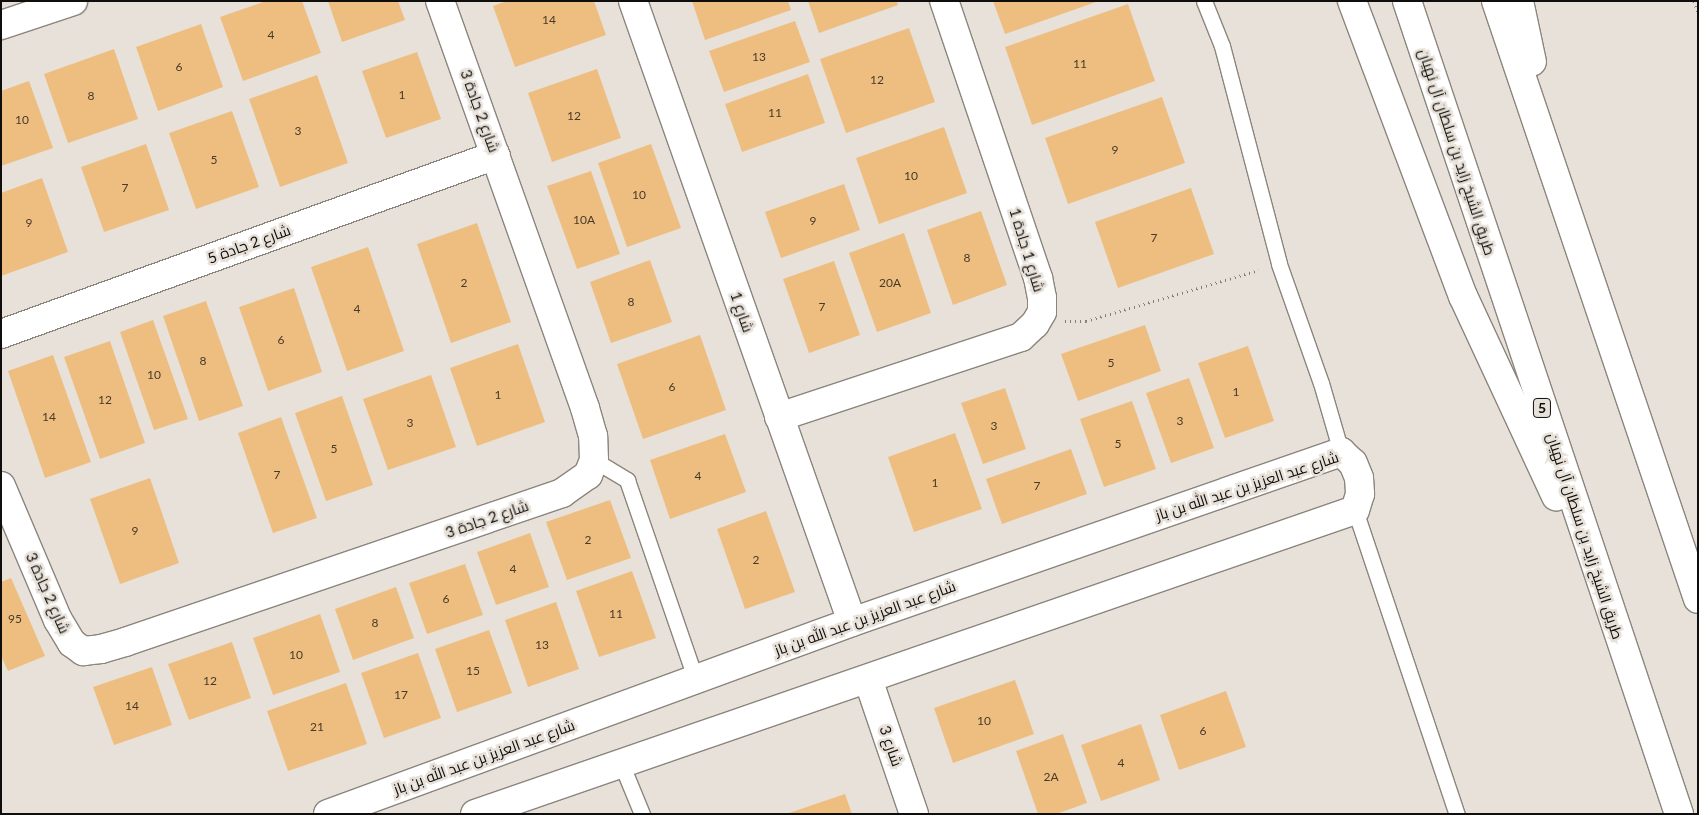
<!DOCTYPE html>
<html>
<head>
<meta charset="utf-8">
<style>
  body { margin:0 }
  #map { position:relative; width:1699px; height:815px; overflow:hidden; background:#e7e1d9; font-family:Lato,Cairo,sans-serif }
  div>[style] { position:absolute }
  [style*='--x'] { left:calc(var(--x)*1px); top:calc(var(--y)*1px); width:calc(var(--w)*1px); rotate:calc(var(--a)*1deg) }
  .building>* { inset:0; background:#eebe81 }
  .path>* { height:3px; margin-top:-1.5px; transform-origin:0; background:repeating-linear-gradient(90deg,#817d78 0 1px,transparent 0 5px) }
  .roads { filter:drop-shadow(1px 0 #8b857d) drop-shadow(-1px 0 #8b857d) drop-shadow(0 1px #8b857d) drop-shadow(0 -1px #8b857d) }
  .service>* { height:15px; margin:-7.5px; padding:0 7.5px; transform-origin:7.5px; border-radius:7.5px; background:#fff }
  .minor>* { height:28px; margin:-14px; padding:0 14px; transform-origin:14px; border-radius:14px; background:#fff }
  .tertiary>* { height:28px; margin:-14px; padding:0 14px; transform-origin:14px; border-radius:14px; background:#fff }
  .motorway>* { height:28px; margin:-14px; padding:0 14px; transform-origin:14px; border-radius:14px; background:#fff }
  span { translate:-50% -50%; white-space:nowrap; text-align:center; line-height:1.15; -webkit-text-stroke:5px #e7e1d9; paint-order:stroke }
  .number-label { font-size:12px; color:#483a29 }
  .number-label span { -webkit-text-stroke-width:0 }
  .shield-label span { padding:1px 4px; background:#e7e1d9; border:1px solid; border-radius:4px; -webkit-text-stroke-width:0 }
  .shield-label { font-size:14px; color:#100e0c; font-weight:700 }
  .street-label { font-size:15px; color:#100e0c }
  .frame { position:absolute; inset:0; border:2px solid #100e0c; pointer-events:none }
</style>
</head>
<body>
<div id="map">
  <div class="building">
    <div style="clip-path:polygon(266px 1px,302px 1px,321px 53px,243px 81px,220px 17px)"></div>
    <div style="clip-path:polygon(328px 1px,398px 1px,405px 20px,342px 42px)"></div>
    <div style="clip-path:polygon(507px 1px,594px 1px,606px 35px,515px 67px,493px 6px)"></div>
    <div style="clip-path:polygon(692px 1px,788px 1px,791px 10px,705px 40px)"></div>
    <div style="clip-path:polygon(808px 1px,897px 1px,898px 5px,819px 33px)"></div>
    <div style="clip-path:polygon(993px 1px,1096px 1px,1096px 2px,1005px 34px)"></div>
    <div style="clip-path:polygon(1128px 4px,1155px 81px,1032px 125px,1005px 47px)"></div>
    <div style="clip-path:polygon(795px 21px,810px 62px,724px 92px,709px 51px)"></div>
    <div style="clip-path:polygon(201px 24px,223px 87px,158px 111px,136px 47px)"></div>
    <div style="clip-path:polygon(909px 28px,935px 102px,846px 133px,820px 59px)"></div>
    <div style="clip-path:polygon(114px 49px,138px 119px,68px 143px,44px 74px)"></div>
    <div style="clip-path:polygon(417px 52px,441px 119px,386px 138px,362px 71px)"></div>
    <div style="clip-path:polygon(597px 69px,621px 138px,552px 162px,528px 93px)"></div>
    <div style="clip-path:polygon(808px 74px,825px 123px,742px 152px,725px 104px)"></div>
    <div style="clip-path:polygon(317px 75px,348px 163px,280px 187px,249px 99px)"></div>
    <div style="clip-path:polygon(29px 81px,53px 148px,1px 166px,1px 91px)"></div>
    <div style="clip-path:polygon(1162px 97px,1185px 163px,1068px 204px,1045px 138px)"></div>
    <div style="clip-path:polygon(232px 111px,259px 187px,196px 209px,169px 133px)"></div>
    <div style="clip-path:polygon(944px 127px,967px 193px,879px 224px,856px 158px)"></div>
    <div style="clip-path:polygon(146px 144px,169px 210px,104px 232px,81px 167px)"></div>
    <div style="clip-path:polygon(651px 144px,681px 228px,627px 247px,598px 163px)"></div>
    <div style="clip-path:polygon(591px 171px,620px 254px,577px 269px,547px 186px)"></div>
    <div style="clip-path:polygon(42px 178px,68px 252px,1px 276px,1px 193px)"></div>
    <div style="clip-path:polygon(844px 184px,860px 230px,781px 258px,765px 212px)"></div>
    <div style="clip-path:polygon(1191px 188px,1214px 254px,1118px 288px,1095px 222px)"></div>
    <div style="clip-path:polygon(981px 211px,1007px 285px,953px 305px,927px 230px)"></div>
    <div style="clip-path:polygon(477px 223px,511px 322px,451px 343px,417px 244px)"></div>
    <div style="clip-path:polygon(904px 233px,931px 313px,877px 332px,849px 253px)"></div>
    <div style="clip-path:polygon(368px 247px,404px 351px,347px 371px,311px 267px)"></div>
    <div style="clip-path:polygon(650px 260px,672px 322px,611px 343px,590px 282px)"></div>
    <div style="clip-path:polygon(834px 261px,860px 335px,809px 353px,783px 279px)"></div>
    <div style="clip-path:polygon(294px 288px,322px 372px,268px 391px,239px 307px)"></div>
    <div style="clip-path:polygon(206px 301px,243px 406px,199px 421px,163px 316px)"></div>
    <div style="clip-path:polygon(153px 320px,188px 419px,154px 430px,120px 332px)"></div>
    <div style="clip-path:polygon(1145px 325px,1161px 371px,1078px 401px,1061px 354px)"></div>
    <div style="clip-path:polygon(700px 335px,726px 410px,643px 439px,617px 364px)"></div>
    <div style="clip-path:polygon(110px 341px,145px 443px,100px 459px,64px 357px)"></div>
    <div style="clip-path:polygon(518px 344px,545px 422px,477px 446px,450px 368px)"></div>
    <div style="clip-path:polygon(1248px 346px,1274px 421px,1225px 438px,1198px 363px)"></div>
    <div style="clip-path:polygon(53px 355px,91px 462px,45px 478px,8px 371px)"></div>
    <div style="clip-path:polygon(431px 375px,456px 447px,388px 470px,363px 399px)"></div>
    <div style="clip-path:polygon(1189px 378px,1214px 448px,1171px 463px,1146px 393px)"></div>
    <div style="clip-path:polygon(1005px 388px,1026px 449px,983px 464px,961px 403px)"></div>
    <div style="clip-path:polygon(342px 396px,373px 485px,326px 501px,295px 413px)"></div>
    <div style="clip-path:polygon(1132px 401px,1156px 469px,1104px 487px,1080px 419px)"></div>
    <div style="clip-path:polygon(281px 417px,317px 518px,273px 533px,238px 433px)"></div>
    <div style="clip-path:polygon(955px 433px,982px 509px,914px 532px,888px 457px)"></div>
    <div style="clip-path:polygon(725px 434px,746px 492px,670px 519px,650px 460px)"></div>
    <div style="clip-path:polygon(1071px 449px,1087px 494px,1002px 524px,986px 479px)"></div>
    <div style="clip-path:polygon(150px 478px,179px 563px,120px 584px,90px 499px)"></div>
    <div style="clip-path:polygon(610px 500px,631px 558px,567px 580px,546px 522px)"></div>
    <div style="clip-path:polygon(766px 511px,795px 592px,745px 609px,717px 529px)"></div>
    <div style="clip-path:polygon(530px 533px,549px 587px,496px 605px,477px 552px)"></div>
    <div style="clip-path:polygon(465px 564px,483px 615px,427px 634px,409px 583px)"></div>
    <div style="clip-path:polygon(632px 571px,656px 638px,599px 657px,576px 591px)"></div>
    <div style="clip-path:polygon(11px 578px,45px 656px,8px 671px,1px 656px,1px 582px)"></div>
    <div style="clip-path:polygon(396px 587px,414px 638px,353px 660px,335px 609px)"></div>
    <div style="clip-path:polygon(556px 602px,579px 669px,528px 687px,505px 620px)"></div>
    <div style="clip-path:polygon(320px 614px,340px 672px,273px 695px,253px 638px)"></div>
    <div style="clip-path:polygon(489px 630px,512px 693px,457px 712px,435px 649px)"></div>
    <div style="clip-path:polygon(232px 642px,251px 698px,189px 720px,168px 664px)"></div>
    <div style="clip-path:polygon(418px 653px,441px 718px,384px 738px,361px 673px)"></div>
    <div style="clip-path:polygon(152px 667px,172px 725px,114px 745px,93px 687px)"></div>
    <div style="clip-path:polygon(1015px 680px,1034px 734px,953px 763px,934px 708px)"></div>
    <div style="clip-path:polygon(346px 683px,367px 744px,288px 771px,267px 711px)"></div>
    <div style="clip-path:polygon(1226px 691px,1246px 747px,1179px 770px,1160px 715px)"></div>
    <div style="clip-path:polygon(1141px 724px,1160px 780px,1101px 801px,1081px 745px)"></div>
    <div style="clip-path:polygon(1063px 734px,1087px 803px,1056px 814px,1038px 814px,1016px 751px)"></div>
    <div style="clip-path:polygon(845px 794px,852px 814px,789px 814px,789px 813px)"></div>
  </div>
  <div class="path">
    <div style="--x:1694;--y:1;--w:13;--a:72"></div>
    <div style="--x:1065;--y:321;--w:21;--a:0"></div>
    <div style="--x:1086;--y:321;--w:180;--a:-16.4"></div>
  </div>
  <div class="roads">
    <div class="service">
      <div style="--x:1204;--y:1;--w:48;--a:68.2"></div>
      <div style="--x:1222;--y:46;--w:225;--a:75.3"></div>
      <div style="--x:1279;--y:264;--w:126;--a:70.6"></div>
      <div style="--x:1321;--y:383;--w:72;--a:73.8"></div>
      <div style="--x:594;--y:460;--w:39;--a:31"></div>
      <div style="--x:627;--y:480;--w:212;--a:71"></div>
      <div style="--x:1355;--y:510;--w:321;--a:71.5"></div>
      <div style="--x:621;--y:763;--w:55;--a:67.6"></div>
    </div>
    <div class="minor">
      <div style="--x:633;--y:1;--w:658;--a:70.57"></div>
      <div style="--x:1;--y:25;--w:76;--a:-18.4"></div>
      <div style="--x:1;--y:334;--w:526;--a:-19.88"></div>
      <div style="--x:779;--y:417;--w:255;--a:-18.3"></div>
      <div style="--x:1021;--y:337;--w:19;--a:-43"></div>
      <div style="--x:1035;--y:324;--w:14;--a:-60"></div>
      <div style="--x:1042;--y:312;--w:14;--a:-90"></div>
      <div style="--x:1042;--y:298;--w:20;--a:-101"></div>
      <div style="--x:1038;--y:278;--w:293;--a:-108.7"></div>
      <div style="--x:1;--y:486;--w:146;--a:67"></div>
      <div style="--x:58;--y:620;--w:27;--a:59"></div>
      <div style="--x:72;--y:643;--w:14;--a:36"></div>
      <div style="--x:83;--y:651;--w:18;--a:-6"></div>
      <div style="--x:101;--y:649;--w:25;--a:-16"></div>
      <div style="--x:125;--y:642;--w:462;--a:-18.8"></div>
      <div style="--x:562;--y:493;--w:32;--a:-35"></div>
      <div style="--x:588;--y:475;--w:16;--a:-68"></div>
      <div style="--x:594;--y:460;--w:24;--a:-92"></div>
      <div style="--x:593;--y:436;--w:29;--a:-106"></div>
      <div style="--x:585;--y:408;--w:432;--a:-109.6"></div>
      <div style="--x:868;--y:679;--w:143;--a:71.2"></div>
    </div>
    <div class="tertiary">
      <div style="--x:328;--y:814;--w:558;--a:-20.12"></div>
      <div style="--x:852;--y:622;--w:518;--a:-19.17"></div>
      <div style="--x:1341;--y:452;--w:16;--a:43"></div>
      <div style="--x:1353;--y:463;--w:16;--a:68"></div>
      <div style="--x:1359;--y:478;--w:16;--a:86"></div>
      <div style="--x:1360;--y:494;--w:17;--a:107"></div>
      <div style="--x:1355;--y:510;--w:931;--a:160.94"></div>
    </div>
    <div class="motorway">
      <div style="--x:1352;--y:1;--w:315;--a:69.4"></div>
      <div style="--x:1463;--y:296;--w:221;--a:65.1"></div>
      <div style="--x:1407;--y:1;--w:857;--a:71.5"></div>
      <div style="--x:1496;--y:1;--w:631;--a:71.34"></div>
      <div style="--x:1519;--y:1;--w:62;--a:78"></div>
    </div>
  </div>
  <div class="number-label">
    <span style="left:549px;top:20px">14</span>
    <span style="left:271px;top:35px">4</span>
    <span style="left:759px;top:57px">13</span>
    <span style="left:1080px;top:64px">11</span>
    <span style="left:179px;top:67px">6</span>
    <span style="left:877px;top:80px">12</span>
    <span style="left:402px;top:95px">1</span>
    <span style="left:91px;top:96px">8</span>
    <span style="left:775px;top:113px">11</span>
    <span style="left:574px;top:116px">12</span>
    <span style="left:22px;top:120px">10</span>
    <span style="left:298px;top:131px">3</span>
    <span style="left:1115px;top:150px">9</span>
    <span style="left:214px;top:160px">5</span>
    <span style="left:911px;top:176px">10</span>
    <span style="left:125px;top:188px">7</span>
    <span style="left:639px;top:195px">10</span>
    <span style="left:584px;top:220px">10A</span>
    <span style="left:813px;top:221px">9</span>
    <span style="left:29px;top:223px">9</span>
    <span style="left:1154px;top:238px">7</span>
    <span style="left:967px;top:258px">8</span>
    <span style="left:464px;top:283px">2</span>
    <span style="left:890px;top:283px">20A</span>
    <span style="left:631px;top:302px">8</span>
    <span style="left:822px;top:307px">7</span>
    <span style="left:357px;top:309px">4</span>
    <span style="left:281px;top:340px">6</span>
    <span style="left:203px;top:361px">8</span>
    <span style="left:1111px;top:363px">5</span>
    <span style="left:154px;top:375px">10</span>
    <span style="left:672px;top:387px">6</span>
    <span style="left:1236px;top:392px">1</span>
    <span style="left:498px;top:395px">1</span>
    <span style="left:105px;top:400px">12</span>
    <span style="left:49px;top:417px">14</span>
    <span style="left:1180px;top:421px">3</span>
    <span style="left:410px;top:423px">3</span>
    <span style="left:994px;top:426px">3</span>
    <span style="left:1118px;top:444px">5</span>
    <span style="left:334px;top:449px">5</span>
    <span style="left:277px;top:475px">7</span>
    <span style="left:698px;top:476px">4</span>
    <span style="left:935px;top:483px">1</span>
    <span style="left:1037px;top:486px">7</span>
    <span style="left:135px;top:531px">9</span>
    <span style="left:588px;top:540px">2</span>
    <span style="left:756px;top:560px">2</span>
    <span style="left:513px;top:569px">4</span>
    <span style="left:446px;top:599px">6</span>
    <span style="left:616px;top:614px">11</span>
    <span style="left:15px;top:619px">95</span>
    <span style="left:375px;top:623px">8</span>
    <span style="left:542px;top:645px">13</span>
    <span style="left:296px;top:655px">10</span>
    <span style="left:473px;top:671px">15</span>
    <span style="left:210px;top:681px">12</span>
    <span style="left:401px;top:695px">17</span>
    <span style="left:132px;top:706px">14</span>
    <span style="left:984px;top:721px">10</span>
    <span style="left:317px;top:727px">21</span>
    <span style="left:1203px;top:731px">6</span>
    <span style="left:1121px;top:763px">4</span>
    <span style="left:1051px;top:777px">2A</span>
  </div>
  <div class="shield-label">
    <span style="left:1542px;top:408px">5</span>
  </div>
  <div class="street-label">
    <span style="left:480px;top:111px;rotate:70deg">شارع 2 جادة 3</span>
    <span style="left:1457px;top:152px;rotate:72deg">طريق الشيخ زايد بن سلطان آل نهيان</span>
    <span style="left:249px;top:244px;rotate:-20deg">شارع 2 جادة 5</span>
    <span style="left:1027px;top:250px;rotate:73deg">شارع 1 جادة 1</span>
    <span style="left:742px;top:312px;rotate:71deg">شارع 1</span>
    <span style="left:1247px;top:486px;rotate:-18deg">شارع عبد العزيز بن عبد الله بن باز</span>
    <span style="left:487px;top:519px;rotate:-19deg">شارع 2 جادة 3</span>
    <span style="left:1585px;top:536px;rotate:72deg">طريق الشيخ زايد بن سلطان آل نهيان</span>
    <span style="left:48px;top:593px;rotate:66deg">شارع 2 جادة 3</span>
    <span style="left:865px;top:618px;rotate:-20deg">شارع عبد العزيز بن عبد الله بن باز</span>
    <span style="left:891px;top:746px;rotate:71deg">شارع 3</span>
    <span style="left:484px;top:757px;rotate:-20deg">شارع عبد العزيز بن عبد الله بن باز</span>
  </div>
  <div class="frame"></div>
</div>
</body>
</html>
